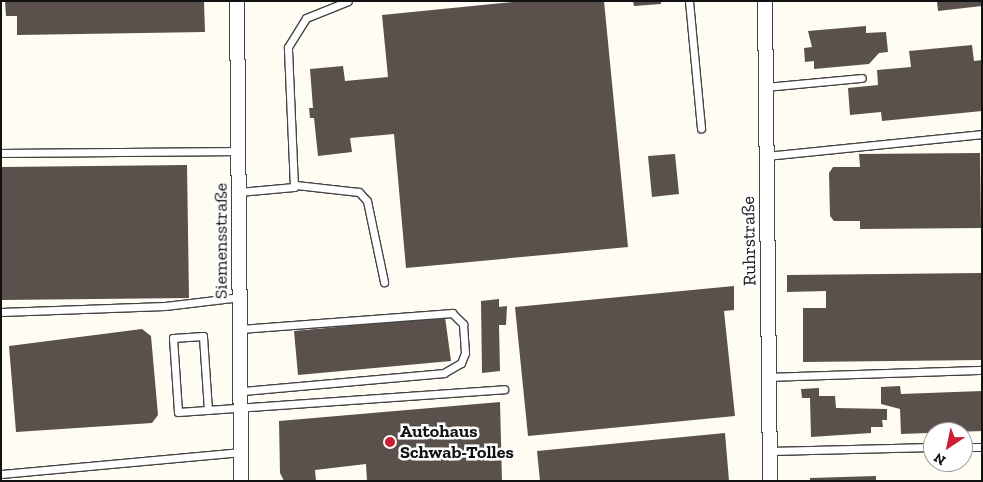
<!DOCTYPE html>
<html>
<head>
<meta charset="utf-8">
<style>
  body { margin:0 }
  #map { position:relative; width:983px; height:482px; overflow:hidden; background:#fffcf4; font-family:"Zilla Slab",serif }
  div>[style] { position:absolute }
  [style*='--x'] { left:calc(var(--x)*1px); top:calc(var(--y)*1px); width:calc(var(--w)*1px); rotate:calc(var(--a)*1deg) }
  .building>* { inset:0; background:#5a504c }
  .roads { filter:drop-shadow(1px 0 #444) drop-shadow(-1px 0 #444) drop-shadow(0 1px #444) drop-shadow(0 -1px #444) }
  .lane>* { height:7px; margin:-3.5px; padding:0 3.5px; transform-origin:3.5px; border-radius:3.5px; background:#fff }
  .street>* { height:14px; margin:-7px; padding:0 7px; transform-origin:7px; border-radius:7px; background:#fff }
  .dots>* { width:14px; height:14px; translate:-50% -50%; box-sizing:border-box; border:2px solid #fff; border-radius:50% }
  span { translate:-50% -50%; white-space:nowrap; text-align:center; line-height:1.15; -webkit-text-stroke:5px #fff; paint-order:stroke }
  .street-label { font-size:18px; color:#111 }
  .poi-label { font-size:18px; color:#111; font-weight:700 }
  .left { translate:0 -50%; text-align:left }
  .frame { position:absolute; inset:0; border:2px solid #111; pointer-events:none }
  .north { position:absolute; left:923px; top:422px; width:50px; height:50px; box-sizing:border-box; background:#fff; border:1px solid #a0a0a0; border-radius:50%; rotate:214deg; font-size:14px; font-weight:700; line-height:20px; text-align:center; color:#111 }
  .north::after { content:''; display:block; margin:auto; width:18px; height:22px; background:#cc1d32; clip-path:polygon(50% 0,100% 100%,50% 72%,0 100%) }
</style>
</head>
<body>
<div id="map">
  <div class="building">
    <div style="clip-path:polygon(5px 1px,204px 1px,205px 32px,17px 35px,17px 16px,6px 16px)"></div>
    <div style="clip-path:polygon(522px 1px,604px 1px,628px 247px,406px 268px,394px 134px,350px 138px,352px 152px,318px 156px,314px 118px,310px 118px,309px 108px,313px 108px,310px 69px,343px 66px,345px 81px,388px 77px,382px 15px)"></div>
    <div style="clip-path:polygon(633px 1px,661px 1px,661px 4px,634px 6px)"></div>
    <div style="clip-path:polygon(937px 1px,982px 1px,982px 6px,938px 11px)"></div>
    <div style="clip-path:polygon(866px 26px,866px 33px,886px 32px,888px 52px,879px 53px,869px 64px,814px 69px,814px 61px,805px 62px,804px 48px,812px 47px,808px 31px)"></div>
    <div style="clip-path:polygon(972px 45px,974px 61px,982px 60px,982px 111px,882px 121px,881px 112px,850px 115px,848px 88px,878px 85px,877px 70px,911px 67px,909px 51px)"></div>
    <div style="clip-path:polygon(980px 153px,981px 228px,860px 229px,860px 221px,834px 221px,830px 216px,829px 173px,833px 167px,860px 167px,859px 154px)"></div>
    <div style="clip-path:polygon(675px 154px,679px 194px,652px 197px,648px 156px)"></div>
    <div style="clip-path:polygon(187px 165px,189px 298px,1px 300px,1px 167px)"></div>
    <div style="clip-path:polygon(982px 273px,982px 360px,803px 362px,803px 308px,826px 308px,826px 291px,787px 292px,787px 275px)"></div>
    <div style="clip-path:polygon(734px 286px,734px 310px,724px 311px,735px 416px,528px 436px,515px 307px)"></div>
    <div style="clip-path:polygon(499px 299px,499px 307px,507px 306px,506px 325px,499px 325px,500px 371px,482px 373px,481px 301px)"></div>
    <div style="clip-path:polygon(445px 317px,451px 361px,298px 375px,294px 331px)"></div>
    <div style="clip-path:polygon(142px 329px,151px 336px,158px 415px,152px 423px,16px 432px,9px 346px)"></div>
    <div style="clip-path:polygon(900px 386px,901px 394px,982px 391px,982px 431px,901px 434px,900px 409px,881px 404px,881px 387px)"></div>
    <div style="clip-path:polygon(819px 388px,819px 396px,835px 396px,836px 408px,887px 409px,887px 420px,882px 420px,883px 427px,871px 427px,871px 433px,811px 437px,810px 398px,802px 398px,801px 389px)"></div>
    <div style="clip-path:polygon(500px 402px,502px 481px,367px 481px,366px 464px,315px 470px,316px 481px,284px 481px,280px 473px,279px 421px)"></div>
    <div style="clip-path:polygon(725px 433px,729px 481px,540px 481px,537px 451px)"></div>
    <div style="clip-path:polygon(876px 476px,876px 481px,810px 481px,810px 478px)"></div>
  </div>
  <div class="roads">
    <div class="lane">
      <div style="--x:689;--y:1;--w:128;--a:84.6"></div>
      <div style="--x:766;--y:87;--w:96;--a:-5.4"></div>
      <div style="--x:1;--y:153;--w:238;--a:-0.5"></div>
      <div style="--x:767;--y:156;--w:216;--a:-5.8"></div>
      <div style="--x:296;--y:185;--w:63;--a:6.3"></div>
      <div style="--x:359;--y:192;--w:12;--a:48"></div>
      <div style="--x:367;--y:201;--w:83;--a:78.1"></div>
      <div style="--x:239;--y:192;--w:55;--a:-5.2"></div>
      <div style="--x:294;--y:187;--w:140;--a:-92.5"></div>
      <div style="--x:288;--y:47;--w:34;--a:-58"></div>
      <div style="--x:306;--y:18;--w:45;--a:-22"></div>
      <div style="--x:1;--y:312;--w:164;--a:-2.1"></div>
      <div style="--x:165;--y:306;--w:76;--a:-6.8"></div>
      <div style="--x:240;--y:329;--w:213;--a:-4.3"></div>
      <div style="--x:452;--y:313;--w:16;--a:45"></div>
      <div style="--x:463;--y:324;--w:29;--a:86"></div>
      <div style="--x:465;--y:353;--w:11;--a:112"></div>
      <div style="--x:461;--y:363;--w:20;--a:150"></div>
      <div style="--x:444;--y:373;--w:204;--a:174.9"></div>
      <div style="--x:769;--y:377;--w:213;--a:-1.9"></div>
      <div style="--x:208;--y:410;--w:74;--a:-93.9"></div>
      <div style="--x:203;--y:336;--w:30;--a:176"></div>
      <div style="--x:173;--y:338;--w:74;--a:86.1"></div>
      <div style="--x:178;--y:412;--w:327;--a:-4"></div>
      <div style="--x:963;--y:447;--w:19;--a:0"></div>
      <div style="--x:770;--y:451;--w:163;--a:-1.4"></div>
      <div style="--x:1;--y:474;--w:241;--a:-5.2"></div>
    </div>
    <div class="street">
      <div style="--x:237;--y:1;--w:480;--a:89.5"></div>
      <div style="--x:765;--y:1;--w:480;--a:89.4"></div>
    </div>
  </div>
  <div class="dots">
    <div style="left:390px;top:442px;background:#cc1d32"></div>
  </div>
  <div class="street-label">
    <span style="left:221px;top:241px;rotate:-90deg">Siemensstraße</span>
    <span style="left:749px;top:241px;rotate:-91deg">Ruhrstraße</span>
  </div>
  <div class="poi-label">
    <span class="left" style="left:400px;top:442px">Autohaus<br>Schwab-Tolles</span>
  </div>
  <div class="frame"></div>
  <div class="north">N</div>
</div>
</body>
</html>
